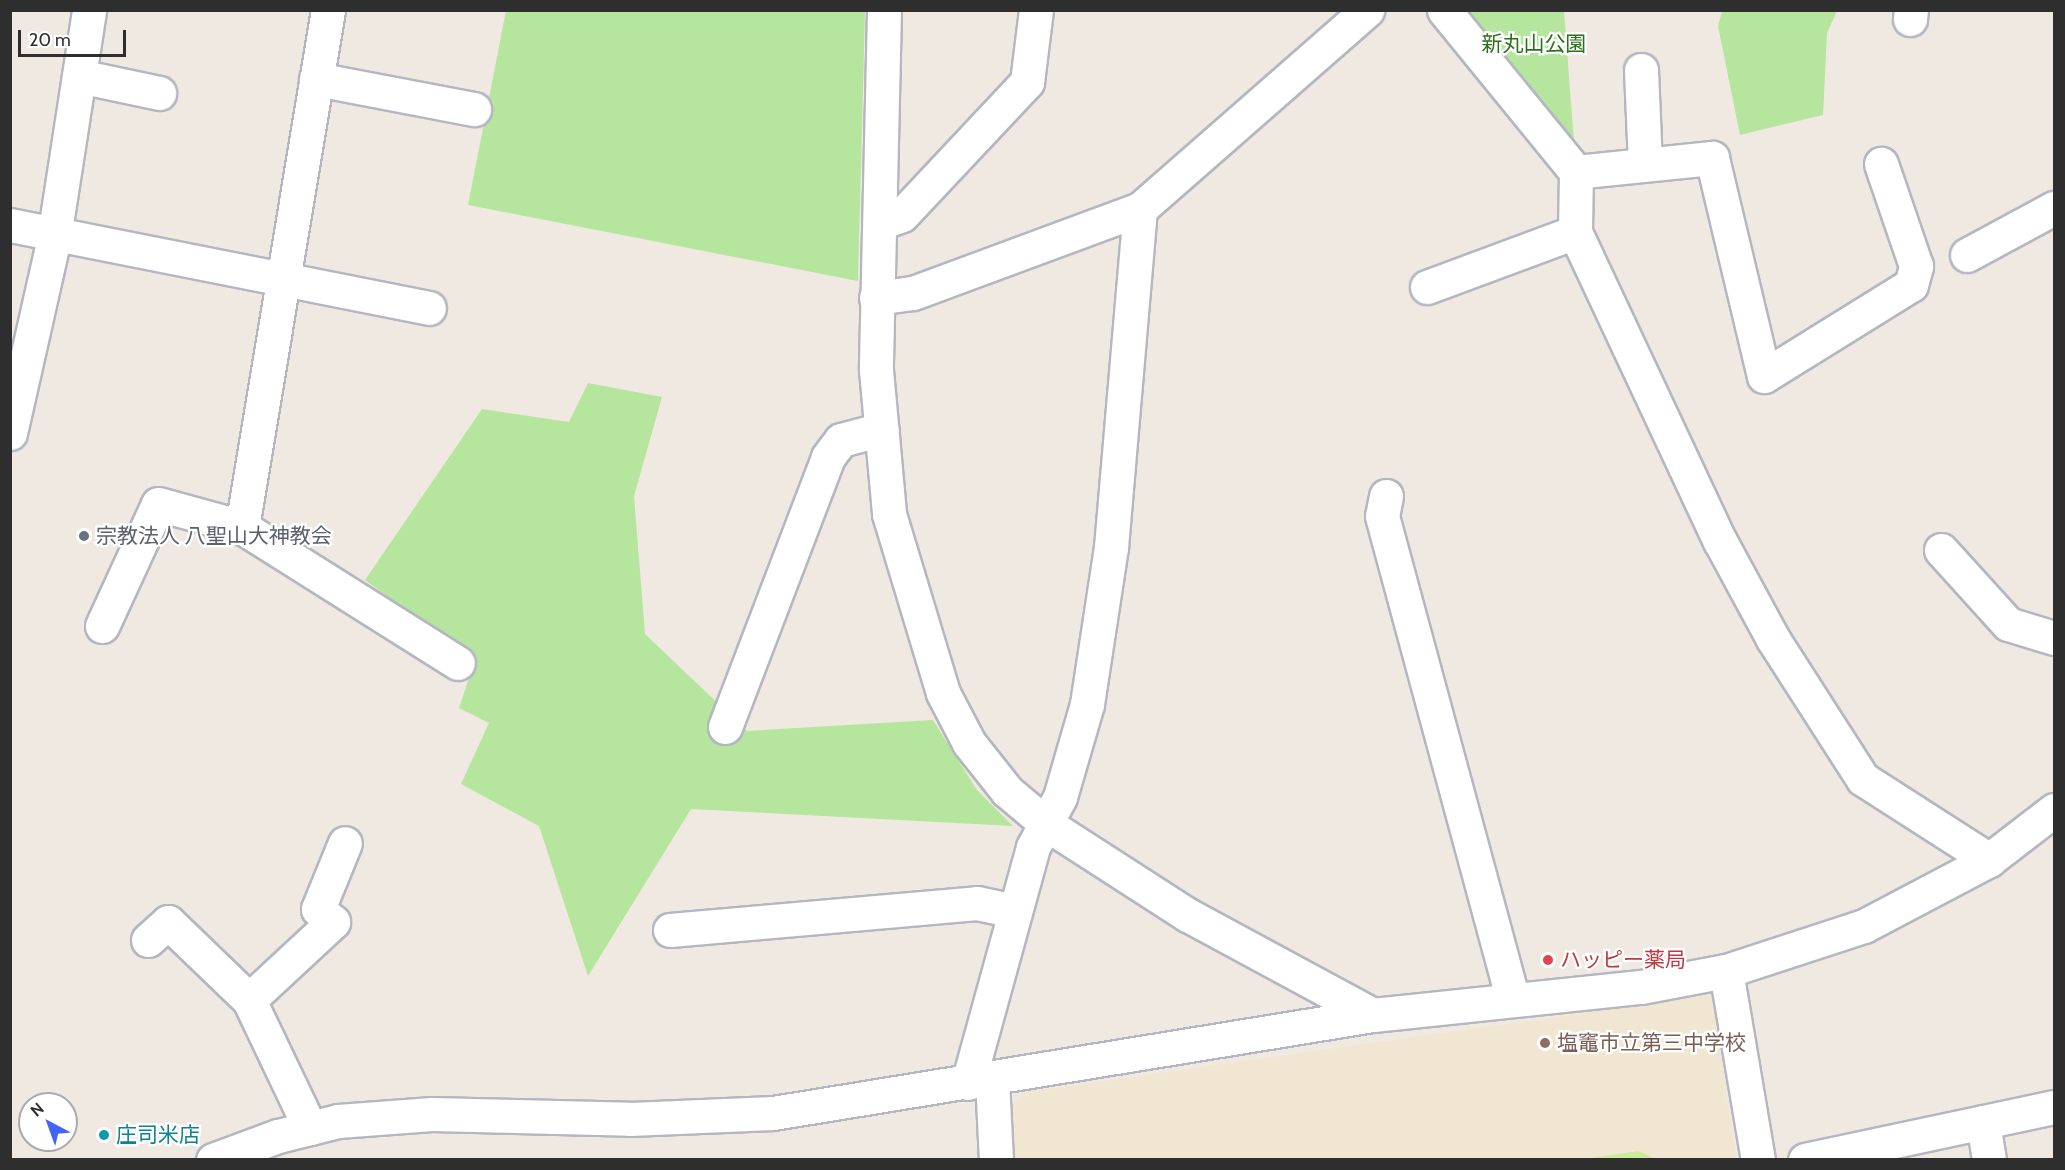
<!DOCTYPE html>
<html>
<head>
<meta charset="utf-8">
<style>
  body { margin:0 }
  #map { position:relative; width:2065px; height:1170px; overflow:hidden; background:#efe9e1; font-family:Cabin,"Noto Sans JP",sans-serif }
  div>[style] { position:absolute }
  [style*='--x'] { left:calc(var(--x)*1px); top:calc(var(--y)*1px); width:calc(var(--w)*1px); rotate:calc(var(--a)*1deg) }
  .education>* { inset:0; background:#f0e6d1 }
  .green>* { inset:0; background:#b6e59e }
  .pitch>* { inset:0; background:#c9ec9a }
  .roads { filter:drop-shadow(2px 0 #b4b7c1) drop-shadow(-2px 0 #b4b7c1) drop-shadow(0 2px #b4b7c1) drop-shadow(0 -2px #b4b7c1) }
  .minor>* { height:33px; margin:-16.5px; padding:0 16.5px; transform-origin:16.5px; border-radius:16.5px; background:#fff }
  .dots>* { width:16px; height:16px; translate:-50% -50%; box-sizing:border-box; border:3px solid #fff; border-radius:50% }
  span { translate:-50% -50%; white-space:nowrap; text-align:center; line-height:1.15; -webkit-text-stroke:4.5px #fff; paint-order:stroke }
  .park-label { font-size:21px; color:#2c6e1b }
  .worship-label { font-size:21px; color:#5b616d }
  .left { translate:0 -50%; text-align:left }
  .health-label { font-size:21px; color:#be3a42 }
  .education-label { font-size:21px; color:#785e54 }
  .culture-label { font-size:21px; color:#0d838f }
  .frame { position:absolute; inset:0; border:12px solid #2e2e2e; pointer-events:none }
  .north { position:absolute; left:18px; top:1092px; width:60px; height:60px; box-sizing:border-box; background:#fff; border:2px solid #ababab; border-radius:50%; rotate:319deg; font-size:16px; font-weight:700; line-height:24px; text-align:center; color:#2e2e2e }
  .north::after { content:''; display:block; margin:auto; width:21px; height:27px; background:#4264fb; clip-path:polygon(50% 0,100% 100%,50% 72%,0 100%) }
  .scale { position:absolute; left:18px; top:30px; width:108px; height:27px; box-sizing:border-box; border:3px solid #2e2e2e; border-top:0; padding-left:8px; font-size:18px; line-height:21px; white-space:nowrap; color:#2e2e2e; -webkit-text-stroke:4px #fff; paint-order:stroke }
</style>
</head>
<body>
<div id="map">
  <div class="education">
    <div style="clip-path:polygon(1712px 995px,1736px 1159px,1013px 1159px,1010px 1108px,1026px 1092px)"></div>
  </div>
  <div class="green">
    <div style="clip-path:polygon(506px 11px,865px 11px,858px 281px,468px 205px)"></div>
    <div style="clip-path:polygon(1463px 11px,1564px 11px,1574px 142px)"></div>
    <div style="clip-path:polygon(1722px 11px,1837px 11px,1827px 33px,1823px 115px,1740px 135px,1718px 26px)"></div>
    <div style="clip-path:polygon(588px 383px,662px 397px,634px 496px,645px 634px,747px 731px,933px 720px,977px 790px,1013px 826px,691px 809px,588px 976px,539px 826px,461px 784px,489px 723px,459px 708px,475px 660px,365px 580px,482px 409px,569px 422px)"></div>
  </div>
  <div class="pitch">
    <div style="clip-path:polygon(1638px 1151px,1655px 1159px,1586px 1159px)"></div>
  </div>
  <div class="roads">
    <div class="minor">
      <div style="--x:328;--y:10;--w:524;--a:99.44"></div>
      <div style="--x:242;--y:527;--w:255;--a:32.2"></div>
      <div style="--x:884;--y:10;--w:360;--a:91.3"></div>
      <div style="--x:876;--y:370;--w:145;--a:84.8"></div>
      <div style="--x:889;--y:514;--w:187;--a:73.2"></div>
      <div style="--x:943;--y:693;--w:56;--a:62.5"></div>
      <div style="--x:969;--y:743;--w:61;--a:51.6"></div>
      <div style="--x:1007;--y:791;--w:50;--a:40.1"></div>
      <div style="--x:1045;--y:823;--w:170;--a:32.8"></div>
      <div style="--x:1188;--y:915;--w:210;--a:28.4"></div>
      <div style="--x:1444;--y:10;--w:209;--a:50.8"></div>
      <div style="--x:1576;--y:172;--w:60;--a:91"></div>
      <div style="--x:1575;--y:232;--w:341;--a:64.9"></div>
      <div style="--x:1720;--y:541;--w:111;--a:61.6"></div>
      <div style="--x:1773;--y:639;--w:166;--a:57.3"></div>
      <div style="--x:1863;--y:779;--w:150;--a:32.7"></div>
      <div style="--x:1910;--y:19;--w:9;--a:-84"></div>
      <div style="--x:1641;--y:70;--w:94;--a:87.6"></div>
      <div style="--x:79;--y:76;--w:82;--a:12"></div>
      <div style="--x:316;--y:79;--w:161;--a:10.8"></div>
      <div style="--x:1576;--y:172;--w:137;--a:-5.9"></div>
      <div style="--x:1712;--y:158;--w:224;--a:76.6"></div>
      <div style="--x:1764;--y:376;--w:173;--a:-31.8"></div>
      <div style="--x:1911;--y:285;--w:20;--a:-75"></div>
      <div style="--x:1916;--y:266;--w:108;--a:-108.9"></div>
      <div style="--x:880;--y:223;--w:23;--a:-20"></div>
      <div style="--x:902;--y:215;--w:183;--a:-46.8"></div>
      <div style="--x:1027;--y:82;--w:73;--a:-82.9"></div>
      <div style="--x:10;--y:225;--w:427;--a:11.2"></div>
      <div style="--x:1967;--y:255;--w:99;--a:-28.4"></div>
      <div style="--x:1427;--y:287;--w:158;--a:-20.4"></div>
      <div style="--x:876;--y:298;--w:37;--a:-8"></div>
      <div style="--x:913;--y:293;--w:242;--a:-20.3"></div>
      <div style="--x:10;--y:433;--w:201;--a:-77.3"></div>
      <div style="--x:54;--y:237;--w:230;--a:-81.2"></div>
      <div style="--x:1386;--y:496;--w:20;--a:101"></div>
      <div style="--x:1382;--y:516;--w:501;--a:74.86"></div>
      <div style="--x:1941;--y:550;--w:100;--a:47.8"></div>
      <div style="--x:2008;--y:624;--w:48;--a:16.9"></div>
      <div style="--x:102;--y:626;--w:134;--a:-65.3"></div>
      <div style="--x:158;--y:504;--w:87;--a:15.3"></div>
      <div style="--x:725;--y:727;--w:289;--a:-69.1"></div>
      <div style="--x:828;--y:457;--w:21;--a:-53"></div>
      <div style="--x:841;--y:440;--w:42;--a:-15"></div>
      <div style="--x:670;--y:930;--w:308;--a:-5"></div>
      <div style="--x:977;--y:903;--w:39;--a:12"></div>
      <div style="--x:148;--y:940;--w:27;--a:-42"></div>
      <div style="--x:168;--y:922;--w:112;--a:43.9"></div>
      <div style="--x:249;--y:1000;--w:142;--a:64.5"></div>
      <div style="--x:1726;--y:971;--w:192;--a:80.4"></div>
      <div style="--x:249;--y:1000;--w:115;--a:-42.9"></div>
      <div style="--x:333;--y:922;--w:20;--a:-139"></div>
      <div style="--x:318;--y:909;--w:71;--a:-67.8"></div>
      <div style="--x:992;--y:1079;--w:81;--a:87.2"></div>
      <div style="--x:968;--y:1083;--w:245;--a:-74.6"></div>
      <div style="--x:1033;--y:847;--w:57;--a:-61.6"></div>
      <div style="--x:1060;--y:797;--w:97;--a:-73.8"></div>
      <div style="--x:1087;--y:704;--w:159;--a:-81.3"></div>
      <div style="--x:1111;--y:547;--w:339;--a:-85.1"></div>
      <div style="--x:1140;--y:209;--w:302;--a:-41.2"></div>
      <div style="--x:1983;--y:1122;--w:38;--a:81"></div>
      <div style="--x:213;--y:1160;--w:69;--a:-20.3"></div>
      <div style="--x:278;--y:1136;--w:62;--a:-14"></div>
      <div style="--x:338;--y:1121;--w:94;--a:-4.3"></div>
      <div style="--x:432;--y:1114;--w:198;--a:1.4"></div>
      <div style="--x:630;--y:1119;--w:143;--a:-2.4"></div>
      <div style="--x:773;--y:1113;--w:608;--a:-9.28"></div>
      <div style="--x:1373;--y:1015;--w:269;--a:-6"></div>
      <div style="--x:1641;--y:987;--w:86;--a:-10.7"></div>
      <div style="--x:1726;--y:971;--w:145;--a:-18.1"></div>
      <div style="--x:1864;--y:926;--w:141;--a:-27.8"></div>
      <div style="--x:1989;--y:860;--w:82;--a:-37.6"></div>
      <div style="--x:1805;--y:1160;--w:255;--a:-12"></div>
    </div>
  </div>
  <div class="dots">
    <div style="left:84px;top:536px;background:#6b7280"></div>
    <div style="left:1548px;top:960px;background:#e0444e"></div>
    <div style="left:1545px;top:1043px;background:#8d6e63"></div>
    <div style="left:104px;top:1135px;background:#0f9aa8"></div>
  </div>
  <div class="park-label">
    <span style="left:1534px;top:44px">新丸山公園</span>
  </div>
  <div class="worship-label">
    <span class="left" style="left:96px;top:536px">宗教法人 八聖山大神教会</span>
  </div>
  <div class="health-label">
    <span class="left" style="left:1560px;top:960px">ハッピー薬局</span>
  </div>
  <div class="education-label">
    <span class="left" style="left:1557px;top:1043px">塩竈市立第三中学校</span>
  </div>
  <div class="culture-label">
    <span class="left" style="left:116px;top:1135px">庄司米店</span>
  </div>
  <div class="frame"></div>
  <div class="north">N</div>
  <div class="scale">20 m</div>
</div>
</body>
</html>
